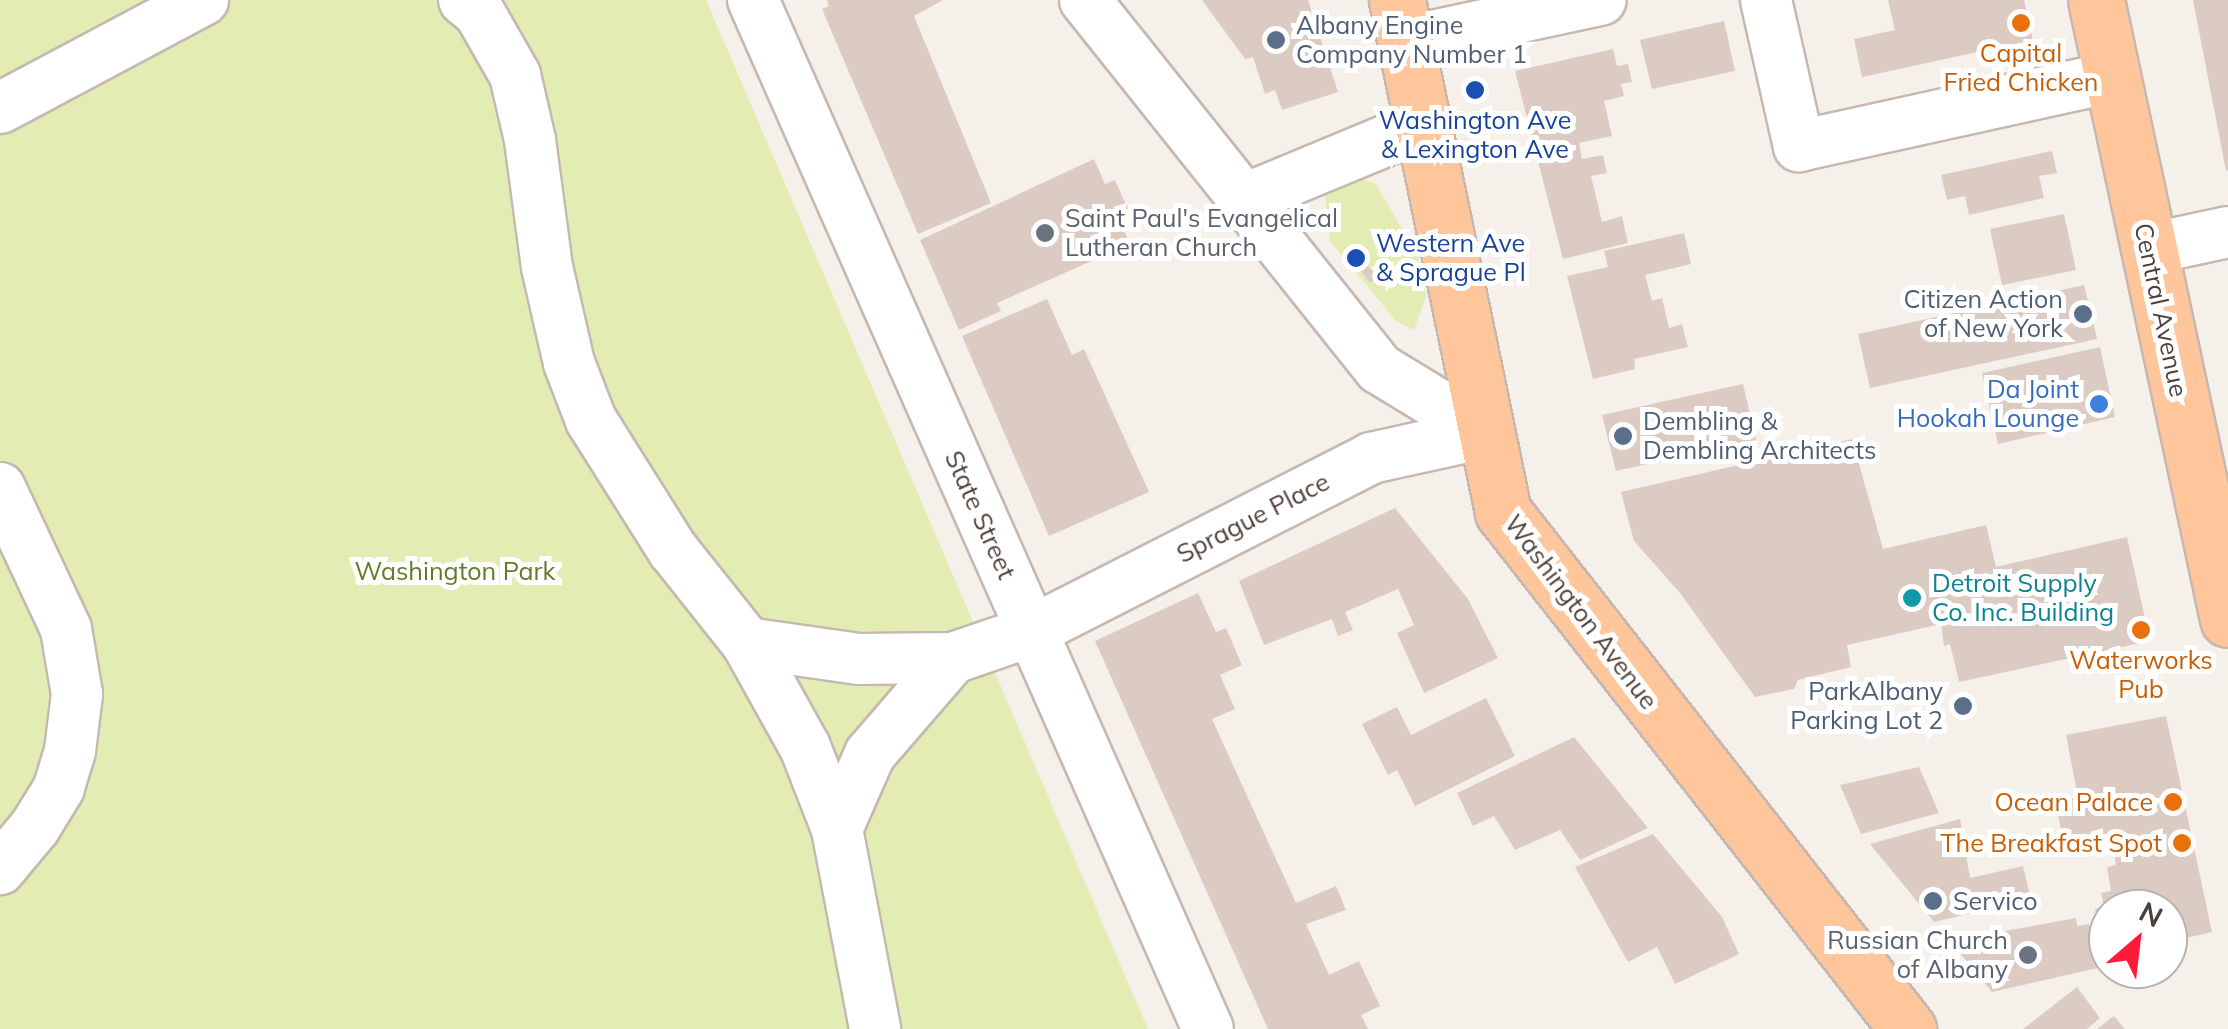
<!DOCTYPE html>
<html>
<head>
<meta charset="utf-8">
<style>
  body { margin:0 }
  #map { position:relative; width:2228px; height:1029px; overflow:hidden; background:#f6f0eb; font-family:Mulish,sans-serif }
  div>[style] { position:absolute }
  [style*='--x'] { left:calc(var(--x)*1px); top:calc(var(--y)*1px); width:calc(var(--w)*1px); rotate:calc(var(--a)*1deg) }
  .green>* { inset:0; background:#e3ecb2 }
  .building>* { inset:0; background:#dccbc3 }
  .roads { filter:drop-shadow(2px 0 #c6b8b0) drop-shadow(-2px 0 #c6b8b0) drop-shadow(0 2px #c6b8b0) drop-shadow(0 -2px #c6b8b0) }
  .minor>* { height:50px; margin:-25px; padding:0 25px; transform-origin:25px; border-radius:25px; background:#fff }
  .major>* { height:55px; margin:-27.5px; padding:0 27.5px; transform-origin:27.5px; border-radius:27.5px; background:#ffc69c }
  .dots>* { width:28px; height:28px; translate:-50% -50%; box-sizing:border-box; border:5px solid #fff; border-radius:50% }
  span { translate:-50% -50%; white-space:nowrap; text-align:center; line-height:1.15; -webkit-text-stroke:10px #fff; paint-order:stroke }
  .service-label { font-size:25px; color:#4e5e75 }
  .left { translate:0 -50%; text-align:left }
  .right { translate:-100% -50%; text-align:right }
  .food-label { font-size:25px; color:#c56008 }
  .transit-label { font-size:25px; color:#164399 }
  .worship-label { font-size:25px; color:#5b616d }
  .street-label { font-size:25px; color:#4c3e38 }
  .shop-label { font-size:25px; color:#366cbe }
  .park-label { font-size:25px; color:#5f7c25 }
  .culture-label { font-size:25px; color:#0d838f }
  .north { position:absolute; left:2088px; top:889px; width:100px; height:100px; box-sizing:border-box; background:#fff; border:2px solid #b7b2af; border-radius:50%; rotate:28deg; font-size:28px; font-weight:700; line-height:40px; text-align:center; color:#4c3e38 }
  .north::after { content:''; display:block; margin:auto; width:35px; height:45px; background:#ff1a39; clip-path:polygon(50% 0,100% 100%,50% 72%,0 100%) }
</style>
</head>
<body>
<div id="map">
  <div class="green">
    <div style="clip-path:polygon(0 0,706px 0,1148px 1029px,0 1029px)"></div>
    <div style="clip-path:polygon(1356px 176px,1376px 184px,1418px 257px,1426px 296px,1414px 330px,1396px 321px,1330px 241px,1325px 195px,1340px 181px)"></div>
  </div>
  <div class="building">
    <div style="clip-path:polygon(827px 0,943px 0,914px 16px,991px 203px,918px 234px,822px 9px,829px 6px)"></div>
    <div style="clip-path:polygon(1202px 0,1308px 0,1338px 92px,1282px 110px,1275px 90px,1265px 94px,1253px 57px,1245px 59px)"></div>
    <div style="clip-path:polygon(1888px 0,2024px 0,2033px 40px,1862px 77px,1854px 39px,1895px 30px)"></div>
    <div style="clip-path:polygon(2193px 0,2228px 0,2228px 170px,2226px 171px)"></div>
    <div style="clip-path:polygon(1724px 21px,1735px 71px,1652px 89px,1640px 40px)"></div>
    <div style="clip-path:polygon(1613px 49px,1617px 66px,1628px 64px,1632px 82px,1621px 84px,1624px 96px,1604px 101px,1612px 136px,1579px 143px,1582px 159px,1603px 155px,1607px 173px,1591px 176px,1602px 222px,1622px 216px,1628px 243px,1563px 259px,1515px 71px)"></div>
    <div style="clip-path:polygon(2052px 151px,2057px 173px,2039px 176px,2044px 198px,1969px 215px,1965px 196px,1947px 200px,1941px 175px)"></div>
    <div style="clip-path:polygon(1094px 159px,1105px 184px,1115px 180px,1128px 209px,1117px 215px,1130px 244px,997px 303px,1001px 311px,959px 330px,920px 240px)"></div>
    <div style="clip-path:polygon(2064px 214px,2076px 270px,2002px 285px,1990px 229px)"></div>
    <div style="clip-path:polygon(1684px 233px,1691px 264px,1645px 275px,1652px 301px,1662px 298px,1669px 328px,1682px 324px,1688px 347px,1634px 359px,1635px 369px,1593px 379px,1567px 276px,1608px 267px,1604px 251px)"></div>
    <div style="clip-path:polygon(1361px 256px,1377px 278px,1370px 283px,1354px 262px)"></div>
    <div style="clip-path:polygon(2084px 285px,2097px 339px,1870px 388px,1858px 334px)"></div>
    <div style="clip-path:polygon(1047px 299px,1072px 355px,1084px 349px,1149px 492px,1049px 536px,962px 336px)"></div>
    <div style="clip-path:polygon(2100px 347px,2115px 417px,1998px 444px,1982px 373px)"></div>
    <div style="clip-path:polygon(1743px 384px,1756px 440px,1616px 471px,1602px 415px)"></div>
    <div style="clip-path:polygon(1852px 439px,1883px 549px,1986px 525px,1996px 567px,2127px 537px,2150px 641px,1959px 682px,1950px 644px,1944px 646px,1941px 624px,1847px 645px,1851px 667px,1798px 680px,1794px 689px,1755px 697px,1680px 593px,1634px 541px,1621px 492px)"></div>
    <div style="clip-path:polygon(1395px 508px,1468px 599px,1498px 658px,1424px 693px,1397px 633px,1414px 625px,1398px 589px,1345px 612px,1353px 630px,1338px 636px,1332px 619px,1264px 645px,1239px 581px)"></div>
    <div style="clip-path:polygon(1198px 593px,1216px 632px,1226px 628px,1242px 665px,1220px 675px,1235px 709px,1212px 719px,1296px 903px,1336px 886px,1346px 910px,1306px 924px,1329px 975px,1359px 961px,1380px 1006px,1361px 1015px,1368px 1029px,1268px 1029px,1095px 641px)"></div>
    <div style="clip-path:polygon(1486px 698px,1515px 756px,1415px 806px,1397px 770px,1388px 775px,1362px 724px,1397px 707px,1411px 735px)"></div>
    <div style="clip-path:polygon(2166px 716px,2212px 932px,2168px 942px,2168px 909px,2108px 909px,2106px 960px,2095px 909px,2104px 906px,2101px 893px,2111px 891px,2107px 867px,2116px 865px,2113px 842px,2066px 852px,2055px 802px,2078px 797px,2066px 735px)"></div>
    <div style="clip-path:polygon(1574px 737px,1648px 828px,1580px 860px,1560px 830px,1515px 850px,1494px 816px,1473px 826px,1457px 793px)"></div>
    <div style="clip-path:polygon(1919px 767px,1939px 813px,1861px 834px,1840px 785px)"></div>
    <div style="clip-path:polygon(1960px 819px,1970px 878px,2023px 866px,2031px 899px,1934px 922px,1870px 844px)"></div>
    <div style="clip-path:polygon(1653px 834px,1722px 917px,1739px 954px,1675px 984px,1657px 947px,1628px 962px,1575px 867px)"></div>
    <div style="clip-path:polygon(2076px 918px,2077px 926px,2089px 924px,2098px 968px,1992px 992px,1950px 941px)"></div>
    <div style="clip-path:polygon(2077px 987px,2100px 1018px,2087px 1029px,2023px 1029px)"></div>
    <div style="clip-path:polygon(2114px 1016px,2125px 1029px,2097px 1029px)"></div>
  </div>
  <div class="roads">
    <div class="minor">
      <div style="--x:464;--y:0;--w:19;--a:39"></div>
      <div style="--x:479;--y:12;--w:73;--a:60.3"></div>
      <div style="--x:515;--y:75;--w:67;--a:77"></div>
      <div style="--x:530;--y:140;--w:128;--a:82.4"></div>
      <div style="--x:547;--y:267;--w:98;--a:77.1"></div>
      <div style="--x:569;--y:363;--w:61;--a:68.9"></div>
      <div style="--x:591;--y:420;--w:154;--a:57.8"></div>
      <div style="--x:673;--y:550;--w:119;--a:51.5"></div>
      <div style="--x:747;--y:643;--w:113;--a:8.1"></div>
      <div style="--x:859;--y:659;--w:94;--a:-0.6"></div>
      <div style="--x:953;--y:658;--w:83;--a:-18.9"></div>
      <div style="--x:1032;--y:631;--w:381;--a:-27"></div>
      <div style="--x:1371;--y:458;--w:117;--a:-12.4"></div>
      <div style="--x:753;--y:0;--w:1125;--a:66.15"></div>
      <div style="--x:1085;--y:0;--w:472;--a:51.4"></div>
      <div style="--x:1380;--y:369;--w:123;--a:31.4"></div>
      <div style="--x:1766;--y:0;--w:150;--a:77.3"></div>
      <div style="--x:1799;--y:146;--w:321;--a:-12.4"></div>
      <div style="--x:1409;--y:41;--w:196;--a:-12.1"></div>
      <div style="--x:0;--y:108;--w:230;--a:-28"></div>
      <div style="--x:1245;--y:199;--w:191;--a:-22.5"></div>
      <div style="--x:2149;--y:249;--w:81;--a:-12.1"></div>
      <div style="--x:0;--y:488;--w:156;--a:64.9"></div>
      <div style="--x:66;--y:629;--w:66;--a:80.4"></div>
      <div style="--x:77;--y:694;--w:57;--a:97"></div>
      <div style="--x:70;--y:751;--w:39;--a:107"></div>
      <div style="--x:59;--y:788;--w:46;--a:121.6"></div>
      <div style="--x:35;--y:827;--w:55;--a:129.8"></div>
      <div style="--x:747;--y:643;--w:119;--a:60.9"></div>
      <div style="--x:805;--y:747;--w:88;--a:68.7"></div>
      <div style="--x:837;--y:829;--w:204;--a:79.2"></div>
      <div style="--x:837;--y:829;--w:82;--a:-66.3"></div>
      <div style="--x:870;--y:754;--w:127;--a:-49.2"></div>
    </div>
    <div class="major">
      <div style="--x:1397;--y:0;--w:523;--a:78.3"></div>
      <div style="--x:1503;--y:512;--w:657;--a:51.93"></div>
      <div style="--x:2096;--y:0;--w:633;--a:77.96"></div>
    </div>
  </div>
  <div class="dots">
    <div style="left:2021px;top:23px;background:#e8710a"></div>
    <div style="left:1276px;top:40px;background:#5c6f8a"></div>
    <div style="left:1475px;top:90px;background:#1a4fb4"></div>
    <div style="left:1045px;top:233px;background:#6b7280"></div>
    <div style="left:1356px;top:258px;background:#1a4fb4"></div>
    <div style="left:2083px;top:314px;background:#5c6f8a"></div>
    <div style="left:2099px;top:404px;background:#3f7fe0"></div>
    <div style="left:1623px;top:436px;background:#5c6f8a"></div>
    <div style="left:1912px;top:598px;background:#0f9aa8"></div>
    <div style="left:2141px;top:630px;background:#e8710a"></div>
    <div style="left:1963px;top:706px;background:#5c6f8a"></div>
    <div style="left:2173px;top:802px;background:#e8710a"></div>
    <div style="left:2182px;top:843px;background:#e8710a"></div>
    <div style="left:1933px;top:901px;background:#5c6f8a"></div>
    <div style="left:2028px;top:955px;background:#6b7280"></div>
  </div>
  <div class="service-label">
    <span class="left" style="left:1296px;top:40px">Albany Engine<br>Company Number 1</span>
    <span class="right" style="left:2063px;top:314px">Citizen Action<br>of New York</span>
    <span class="left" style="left:1643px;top:436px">Dembling &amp;<br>Dembling Architects</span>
    <span class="right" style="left:1943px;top:706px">ParkAlbany<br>Parking Lot 2</span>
    <span class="left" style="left:1953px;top:901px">Servico</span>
  </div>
  <div class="food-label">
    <span style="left:2021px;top:68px">Capital<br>Fried Chicken</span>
    <span style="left:2141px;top:675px">Waterworks<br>Pub</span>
    <span class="right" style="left:2153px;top:802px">Ocean Palace</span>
    <span class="right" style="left:2162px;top:843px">The Breakfast Spot</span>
  </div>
  <div class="transit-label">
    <span style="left:1475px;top:135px">Washington Ave<br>&amp; Lexington Ave</span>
    <span class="left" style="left:1376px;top:258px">Western Ave<br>&amp; Sprague Pl</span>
  </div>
  <div class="worship-label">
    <span class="left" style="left:1065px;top:233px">Saint Paul's Evangelical<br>Lutheran Church</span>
    <span class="right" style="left:2008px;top:955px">Russian Church<br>of Albany</span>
  </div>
  <div class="street-label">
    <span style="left:2161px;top:310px;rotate:78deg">Central Avenue</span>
    <span style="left:980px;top:515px;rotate:66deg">State Street</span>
    <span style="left:1253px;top:518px;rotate:-27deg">Sprague Place</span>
    <span style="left:1581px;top:612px;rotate:53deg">Washington Avenue</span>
  </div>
  <div class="shop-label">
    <span class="right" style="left:2079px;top:404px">Da Joint<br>Hookah Lounge</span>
  </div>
  <div class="park-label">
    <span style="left:455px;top:571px">Washington Park</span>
  </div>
  <div class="culture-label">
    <span class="left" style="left:1932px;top:598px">Detroit Supply<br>Co. Inc. Building</span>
  </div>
  <div class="north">N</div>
</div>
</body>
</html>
